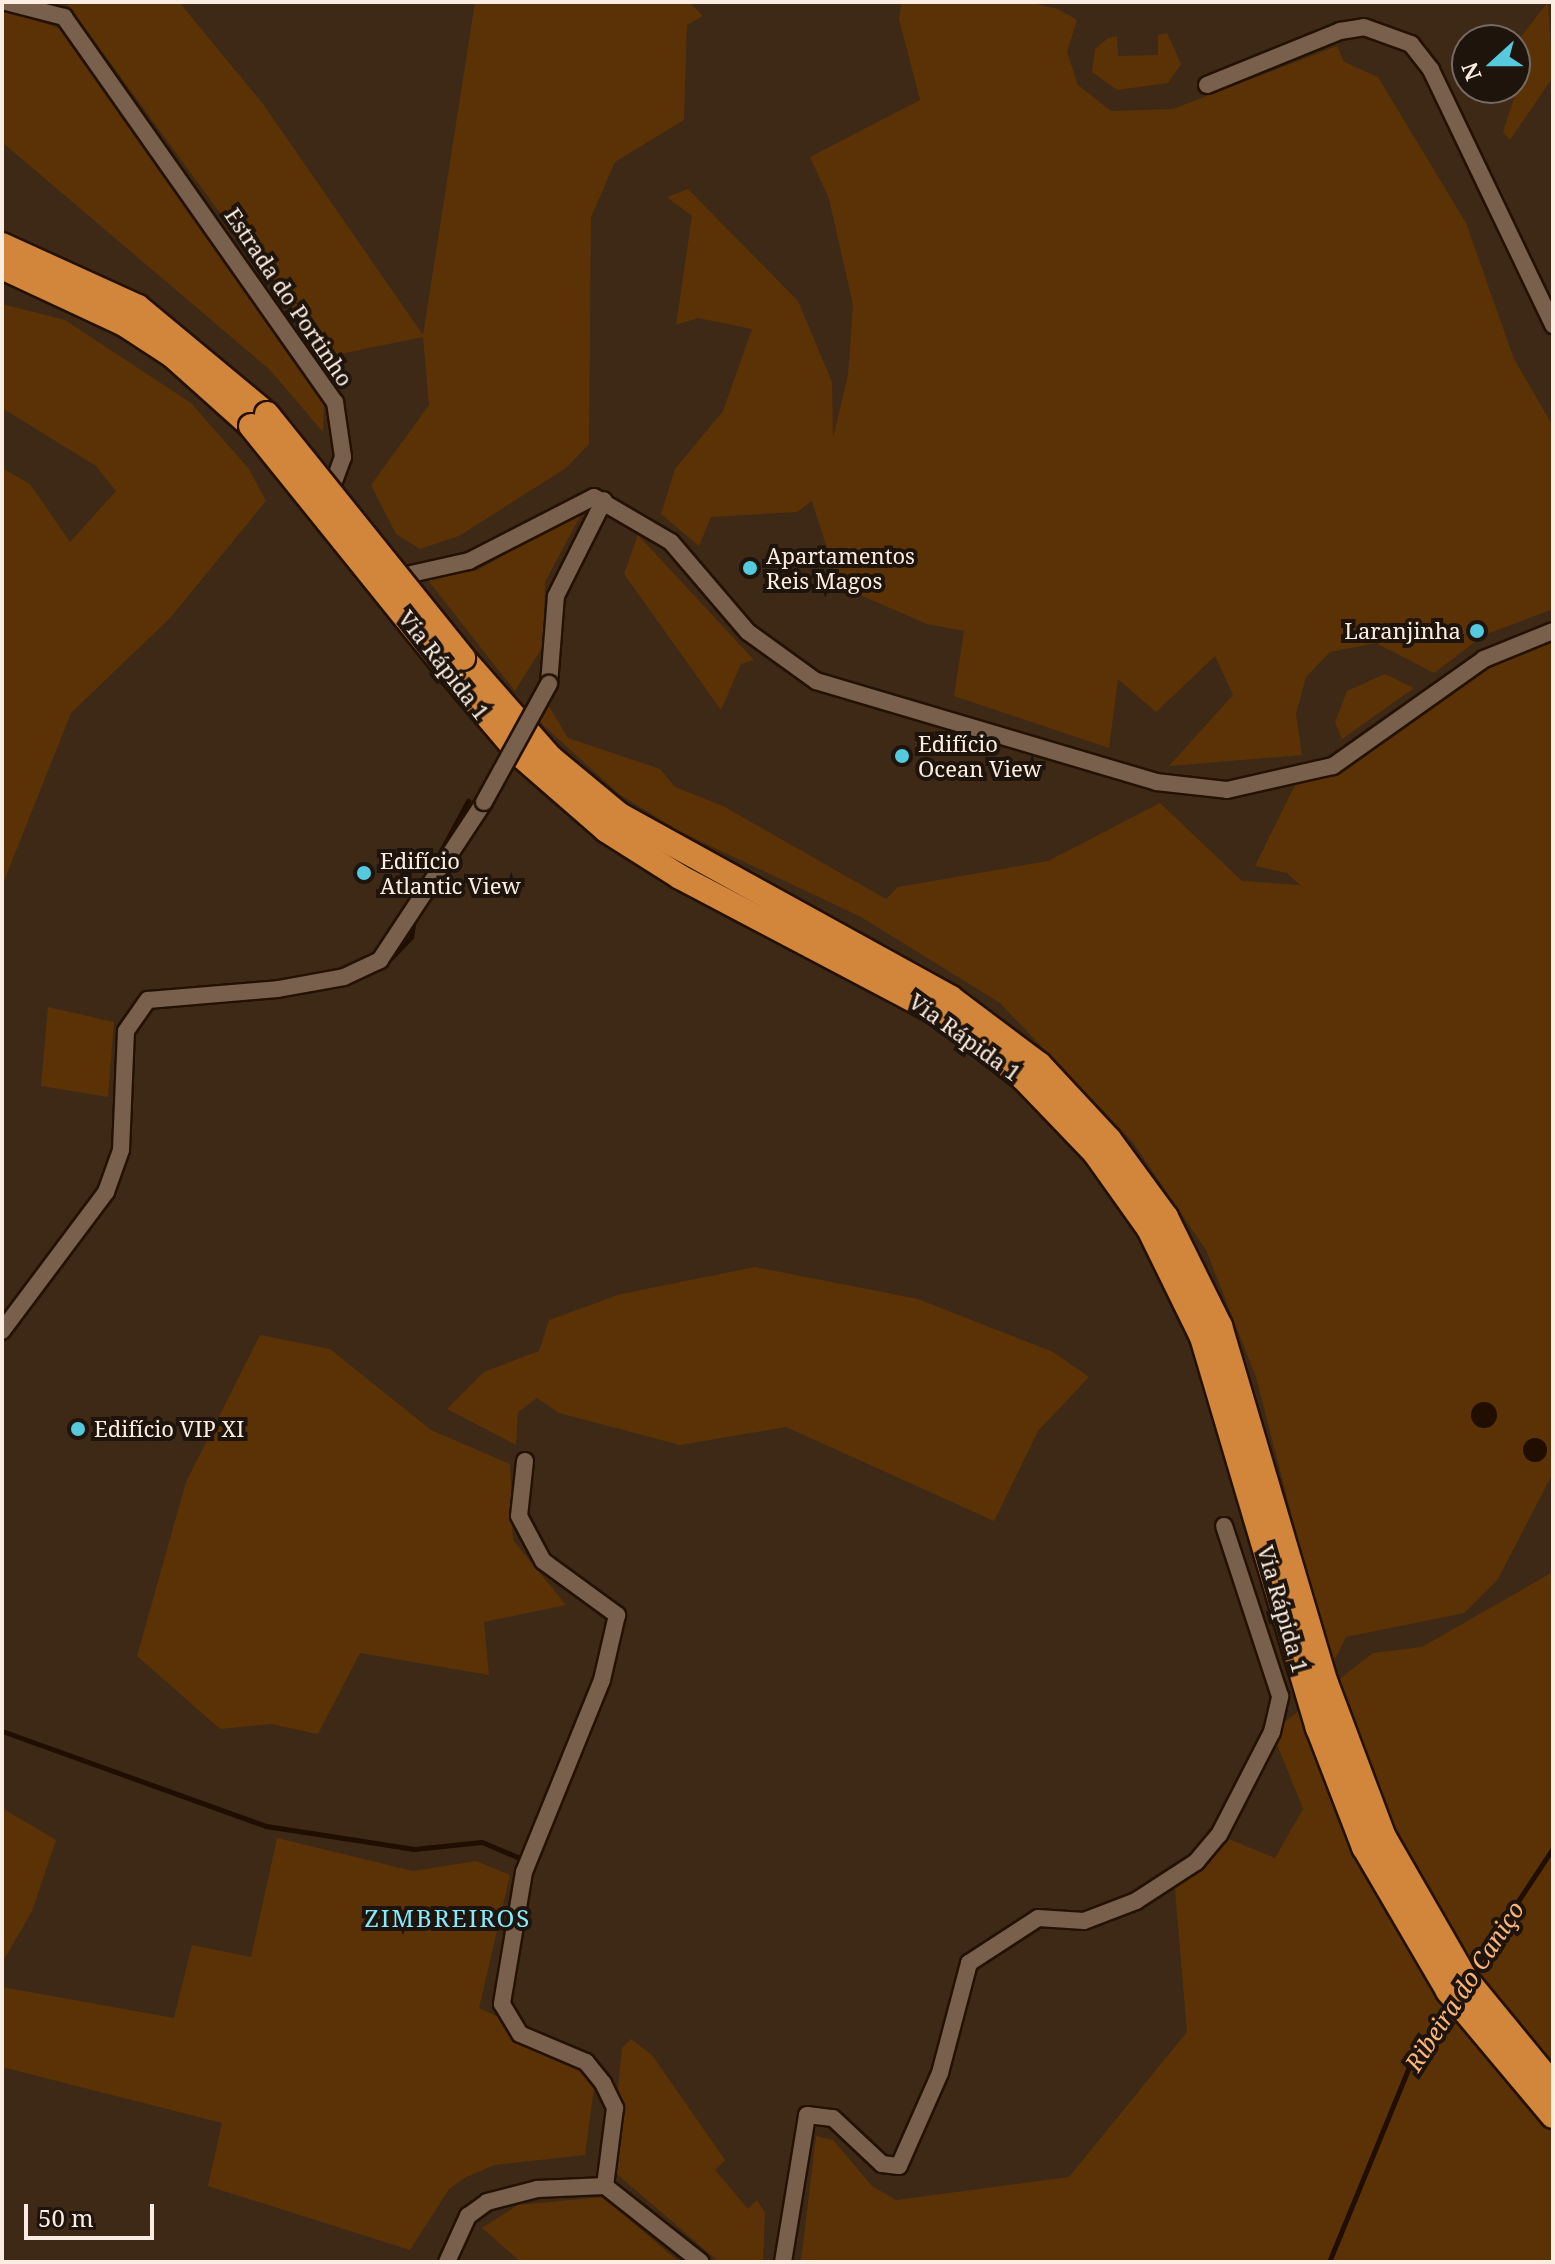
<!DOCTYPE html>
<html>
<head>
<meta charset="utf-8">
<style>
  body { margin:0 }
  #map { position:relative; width:1555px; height:2264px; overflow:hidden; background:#3e2917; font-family:"Noto Serif",serif }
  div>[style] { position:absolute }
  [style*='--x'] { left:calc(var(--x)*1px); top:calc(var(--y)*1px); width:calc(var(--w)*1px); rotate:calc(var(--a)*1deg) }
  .green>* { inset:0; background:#5a3206 }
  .water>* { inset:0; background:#210e00 }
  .round { border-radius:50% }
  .stream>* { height:5px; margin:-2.5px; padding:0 2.5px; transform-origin:2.5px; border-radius:2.5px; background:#210e00 }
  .roads { filter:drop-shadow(2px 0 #241102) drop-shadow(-2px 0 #241102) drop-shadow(0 2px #241102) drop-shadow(0 -2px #241102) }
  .minor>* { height:16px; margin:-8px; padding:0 8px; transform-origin:8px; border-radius:8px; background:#78604d }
  .highway>* { height:24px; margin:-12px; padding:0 12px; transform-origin:12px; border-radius:12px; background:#d2863c }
  .bridges { filter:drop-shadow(2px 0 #241102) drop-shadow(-2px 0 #241102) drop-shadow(0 2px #241102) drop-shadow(0 -2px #241102) }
  .minor-bridge>* { height:16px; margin:-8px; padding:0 8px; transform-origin:8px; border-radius:8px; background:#78604d }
  .highway-bridge>* { height:24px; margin:-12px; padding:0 12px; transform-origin:12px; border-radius:12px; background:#d2863c }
  .dots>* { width:22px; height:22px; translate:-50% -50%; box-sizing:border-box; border:4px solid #1e140c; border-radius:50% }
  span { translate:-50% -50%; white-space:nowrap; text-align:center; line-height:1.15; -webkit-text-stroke:8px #1e140c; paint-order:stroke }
  .street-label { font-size:22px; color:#fbede2 }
  .poi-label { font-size:22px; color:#fbede2 }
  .left { translate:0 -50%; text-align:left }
  .right { translate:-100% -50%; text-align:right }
  .neighbourhood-label { font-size:24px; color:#84ebff; letter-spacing:2px }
  .water-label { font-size:24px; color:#fab579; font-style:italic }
  .frame { position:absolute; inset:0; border:4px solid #fbede2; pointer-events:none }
  .north { position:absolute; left:1451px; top:24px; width:80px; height:80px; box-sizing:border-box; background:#1e140c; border:2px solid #766b62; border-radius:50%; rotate:249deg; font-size:22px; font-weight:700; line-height:32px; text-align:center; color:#fbede2 }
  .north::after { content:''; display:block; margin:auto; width:28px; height:36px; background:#55cadf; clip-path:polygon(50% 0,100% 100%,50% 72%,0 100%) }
  .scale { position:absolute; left:24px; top:2204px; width:130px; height:36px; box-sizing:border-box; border:4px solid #fbede2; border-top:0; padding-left:10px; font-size:24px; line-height:28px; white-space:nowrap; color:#fbede2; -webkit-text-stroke:6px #1e140c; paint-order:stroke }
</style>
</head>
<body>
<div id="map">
  <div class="green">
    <div style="clip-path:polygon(66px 2px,179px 2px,263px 104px,423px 335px,475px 2px,689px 2px,703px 16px,687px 25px,684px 120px,615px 162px,591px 217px,589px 444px,566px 468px,459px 536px,420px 549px,396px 534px,371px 485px,429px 405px,423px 337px,325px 357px)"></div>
    <div style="clip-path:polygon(902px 2px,1026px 2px,1058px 9px,1077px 20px,1067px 52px,1078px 85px,1111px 111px,1173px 109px,1337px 46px,1344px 62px,1378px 77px,1466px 223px,1514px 359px,1553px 426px,1553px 609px,1484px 635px,1434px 673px,1376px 643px,1330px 652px,1306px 677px,1296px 714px,1302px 755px,1169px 766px,1233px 695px,1215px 656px,1156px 712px,1118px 679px,1109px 748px,954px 696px,964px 631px,927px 624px,839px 586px,812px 501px,797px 512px,711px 517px,699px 546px,661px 514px,675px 469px,723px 411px,752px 329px,698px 318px,676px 325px,692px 216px,667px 197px,688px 189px,798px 301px,832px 382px,833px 438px,848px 375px,853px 305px,829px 199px,810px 157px,920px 100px,899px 19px)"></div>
    <div style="clip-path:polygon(1548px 2px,1553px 77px,1510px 140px,1503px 132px,1523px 71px,1515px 67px,1515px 40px,1481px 36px,1520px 38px)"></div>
    <div style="clip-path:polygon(2px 9px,61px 29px,324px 404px,323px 432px,270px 370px,2px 142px)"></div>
    <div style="clip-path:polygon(1167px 33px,1181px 64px,1168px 83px,1117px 90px,1092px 72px,1095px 49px,1108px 38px,1117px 36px,1118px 56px,1158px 55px,1158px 35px)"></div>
    <div style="clip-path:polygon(2px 304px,65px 320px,191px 403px,249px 469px,266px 501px,170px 618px,71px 713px,2px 886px,2px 468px,30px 484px,70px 542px,116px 491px,96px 466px,2px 408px)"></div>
    <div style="clip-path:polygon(585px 507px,545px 582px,543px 646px,515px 691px,427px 579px,478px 570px)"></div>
    <div style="clip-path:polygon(638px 535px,754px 660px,741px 664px,721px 710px,624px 574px)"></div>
    <div style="clip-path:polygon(1553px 633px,1553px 1473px,1498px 1579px,1464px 1613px,1346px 1637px,1331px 1667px,1256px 1377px,1206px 1250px,1132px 1141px,1000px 1003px,861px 917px,679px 831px,619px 794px,533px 716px,544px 698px,568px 738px,660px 769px,675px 787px,723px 806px,886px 899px,898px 887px,1048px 861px,1160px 803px,1242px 881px,1300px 885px,1287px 873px,1255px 866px,1296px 783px,1471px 670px)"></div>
    <div style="clip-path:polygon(1385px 674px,1414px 688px,1342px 739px,1335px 722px,1347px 691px)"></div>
    <div style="clip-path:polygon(48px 1007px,114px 1022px,108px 1097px,41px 1086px)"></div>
    <div style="clip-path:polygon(755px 1267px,918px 1299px,1053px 1352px,1089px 1377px,1038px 1431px,994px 1521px,786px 1427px,680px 1445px,559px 1413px,537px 1398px,518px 1412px,516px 1445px,447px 1409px,484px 1372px,539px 1351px,549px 1320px,621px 1294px)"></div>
    <div style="clip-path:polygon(260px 1335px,330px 1349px,431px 1430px,510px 1464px,513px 1540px,566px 1605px,484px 1622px,489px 1675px,360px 1653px,318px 1734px,271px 1724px,220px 1729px,137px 1656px,186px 1482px)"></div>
    <div style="clip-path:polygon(1553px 1572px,1553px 2262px,801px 2262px,816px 2136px,833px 2140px,872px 2186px,896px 2200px,1069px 2177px,1187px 2032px,1174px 1878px,1219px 1835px,1275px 1858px,1303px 1809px,1272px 1732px,1373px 1653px,1422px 1647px)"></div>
    <div style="clip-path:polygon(2px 1808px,56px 1840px,32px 1911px,2px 1963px)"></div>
    <div style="clip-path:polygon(277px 1838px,413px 1871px,476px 1861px,510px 1875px,479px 2008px,566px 2049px,595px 2080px,585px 2155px,495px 2165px,466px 2177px,449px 2189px,410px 2250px,208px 2186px,222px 2123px,2px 2067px,2px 1987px,174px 2018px,192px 1945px,251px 1957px)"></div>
    <div style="clip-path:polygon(631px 2039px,652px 2055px,725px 2160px,715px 2170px,748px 2209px,757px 2200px,765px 2213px,763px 2262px,719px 2262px,610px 2168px,622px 2048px)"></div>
    <div style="clip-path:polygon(603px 2197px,679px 2262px,521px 2262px,482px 2228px,518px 2205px)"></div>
  </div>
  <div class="water">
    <div class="round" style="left:1471px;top:1402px;width:26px;height:26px"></div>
    <div class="round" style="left:1523px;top:1438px;width:24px;height:24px"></div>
  </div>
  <div class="stream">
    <div style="--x:430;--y:871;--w:80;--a:-61.5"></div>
    <div style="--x:387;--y:962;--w:35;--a:-46"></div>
    <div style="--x:411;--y:937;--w:19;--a:-81"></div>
    <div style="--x:2;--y:1731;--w:281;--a:19.8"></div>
    <div style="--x:266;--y:1826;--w:150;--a:8.8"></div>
    <div style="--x:414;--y:1849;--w:68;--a:-5.9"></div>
    <div style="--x:482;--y:1842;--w:38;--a:23"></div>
    <div style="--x:1471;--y:1972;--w:149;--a:-56.5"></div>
    <div style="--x:1329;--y:2262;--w:216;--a:-67.7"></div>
    <div style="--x:1411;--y:2062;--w:71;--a:-56.5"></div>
  </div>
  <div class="roads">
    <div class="minor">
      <div style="--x:6;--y:2;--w:60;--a:14.5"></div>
      <div style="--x:64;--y:17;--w:471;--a:54.9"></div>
      <div style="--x:335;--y:402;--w:56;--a:81.7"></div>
      <div style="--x:343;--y:457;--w:44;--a:110.1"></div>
      <div style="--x:1207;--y:85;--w:144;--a:-22.1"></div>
      <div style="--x:1340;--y:31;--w:24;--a:-9"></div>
      <div style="--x:1364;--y:27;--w:50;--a:19.9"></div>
      <div style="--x:1411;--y:44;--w:33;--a:52"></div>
      <div style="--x:1431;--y:70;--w:283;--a:64.4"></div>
      <div style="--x:393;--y:578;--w:78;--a:-12.6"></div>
      <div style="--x:469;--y:561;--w:140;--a:-27.1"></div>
      <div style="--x:594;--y:497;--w:89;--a:30.3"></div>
      <div style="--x:671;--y:542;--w:118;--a:49.5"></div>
      <div style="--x:748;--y:632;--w:84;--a:35.8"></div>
      <div style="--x:816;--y:681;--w:355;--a:16.5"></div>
      <div style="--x:1156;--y:782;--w:71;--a:6.4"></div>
      <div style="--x:1227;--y:790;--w:109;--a:-12.8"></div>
      <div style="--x:1333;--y:766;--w:185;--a:-35.3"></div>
      <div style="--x:1484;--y:659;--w:74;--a:-22.1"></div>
      <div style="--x:549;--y:684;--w:88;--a:-85.5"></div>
      <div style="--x:556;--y:596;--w:107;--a:-63.4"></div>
      <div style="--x:2;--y:1331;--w:174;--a:-53.2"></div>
      <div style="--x:106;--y:1192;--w:45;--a:-70.3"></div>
      <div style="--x:121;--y:1150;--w:119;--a:-87.6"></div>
      <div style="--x:126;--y:1031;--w:38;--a:-55"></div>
      <div style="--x:148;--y:1000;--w:130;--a:-4.8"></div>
      <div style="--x:278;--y:989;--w:67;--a:-10.3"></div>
      <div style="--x:344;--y:977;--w:40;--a:-25"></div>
      <div style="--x:380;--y:960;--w:189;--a:-56.6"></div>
      <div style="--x:525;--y:1461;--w:55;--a:96.2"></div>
      <div style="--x:519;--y:1516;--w:51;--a:61.9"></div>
      <div style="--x:543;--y:1561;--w:92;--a:36.1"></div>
      <div style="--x:617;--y:1615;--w:67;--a:103"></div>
      <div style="--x:602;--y:1680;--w:207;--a:112.1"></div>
      <div style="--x:524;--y:1872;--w:134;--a:99.5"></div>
      <div style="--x:502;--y:2004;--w:35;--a:59"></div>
      <div style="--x:520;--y:2034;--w:72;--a:23"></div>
      <div style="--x:586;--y:2062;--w:27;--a:51"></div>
      <div style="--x:603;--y:2083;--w:28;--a:64"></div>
      <div style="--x:615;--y:2108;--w:79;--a:97.3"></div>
      <div style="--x:447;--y:2262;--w:51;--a:-65.5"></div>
      <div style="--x:468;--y:2216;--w:24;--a:-36"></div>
      <div style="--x:487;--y:2202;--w:52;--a:-14.6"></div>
      <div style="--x:537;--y:2189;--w:68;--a:-2.5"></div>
      <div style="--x:605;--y:2186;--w:122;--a:38.4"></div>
      <div style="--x:783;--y:2262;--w:149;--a:-80.7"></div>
      <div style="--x:807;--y:2115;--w:26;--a:7"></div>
      <div style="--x:833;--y:2118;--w:67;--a:43.2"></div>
      <div style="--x:882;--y:2164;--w:17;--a:7"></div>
      <div style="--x:899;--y:2166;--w:102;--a:-66.2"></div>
      <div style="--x:940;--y:2073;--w:114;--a:-75.2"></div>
      <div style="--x:969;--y:1963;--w:82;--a:-33.1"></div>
      <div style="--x:1038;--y:1918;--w:46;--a:3.7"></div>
      <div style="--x:1084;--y:1921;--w:56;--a:-21"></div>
      <div style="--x:1136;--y:1901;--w:72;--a:-33"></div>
      <div style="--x:1196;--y:1862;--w:35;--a:-50"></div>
      <div style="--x:1219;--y:1835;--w:116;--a:-62.8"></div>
      <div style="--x:1272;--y:1732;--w:37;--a:-77"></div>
      <div style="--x:1280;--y:1696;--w:179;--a:-108.2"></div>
    </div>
    <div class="highway">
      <div style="--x:2;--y:245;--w:149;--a:24.5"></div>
      <div style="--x:138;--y:307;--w:168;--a:39.7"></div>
      <div style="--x:2;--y:267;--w:135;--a:25"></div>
      <div style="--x:124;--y:324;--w:59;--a:33.1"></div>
      <div style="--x:173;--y:356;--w:105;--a:41.9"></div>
      <div style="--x:463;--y:658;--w:133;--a:48.7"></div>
      <div style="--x:551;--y:758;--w:89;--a:39.6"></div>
      <div style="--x:620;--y:815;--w:378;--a:28.9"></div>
      <div style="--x:951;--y:998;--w:110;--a:36.9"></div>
      <div style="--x:1039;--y:1064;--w:103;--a:47"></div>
      <div style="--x:1109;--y:1139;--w:97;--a:53.8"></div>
      <div style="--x:1166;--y:1217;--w:122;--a:63.6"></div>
      <div style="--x:1220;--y:1326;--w:372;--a:73.5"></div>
      <div style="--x:1326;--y:1683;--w:165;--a:69.4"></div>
      <div style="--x:1384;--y:1837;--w:164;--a:60"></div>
      <div style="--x:1466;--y:1979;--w:137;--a:50.6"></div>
      <div style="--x:448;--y:670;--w:113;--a:49.7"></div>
      <div style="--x:521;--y:756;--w:113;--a:41"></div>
      <div style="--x:606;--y:830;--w:88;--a:32.4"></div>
      <div style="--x:680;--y:877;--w:296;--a:27.8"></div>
      <div style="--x:942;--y:1015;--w:103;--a:37.9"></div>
      <div style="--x:1023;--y:1078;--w:104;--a:46.2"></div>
      <div style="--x:1095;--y:1153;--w:93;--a:54.6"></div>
      <div style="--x:1149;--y:1229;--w:120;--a:63.9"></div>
      <div style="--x:1202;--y:1337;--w:408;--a:73.5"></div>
      <div style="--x:1318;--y:1728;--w:128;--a:68.9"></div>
      <div style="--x:1364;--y:1847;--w:167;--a:59.7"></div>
      <div style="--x:1448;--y:1991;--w:163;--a:50"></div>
    </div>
  </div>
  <div class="bridges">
    <div class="minor-bridge">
      <div style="--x:484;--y:802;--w:135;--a:-61.2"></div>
    </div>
    <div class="highway-bridge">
      <div style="--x:267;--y:414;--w:313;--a:51.2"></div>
      <div style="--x:251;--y:426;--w:314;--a:51.1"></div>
    </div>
  </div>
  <div class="dots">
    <div style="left:750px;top:568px;background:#55cadf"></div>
    <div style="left:1477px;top:631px;background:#55cadf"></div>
    <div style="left:902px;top:756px;background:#55cadf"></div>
    <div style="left:364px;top:873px;background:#55cadf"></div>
    <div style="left:78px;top:1429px;background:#55cadf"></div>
  </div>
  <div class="street-label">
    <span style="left:289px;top:297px;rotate:56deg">Estrada do Portinho</span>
    <span style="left:444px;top:665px;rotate:52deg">Via Rápida 1</span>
    <span style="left:965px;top:1037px;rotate:36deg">Via Rápida 1</span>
    <span style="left:1283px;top:1609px;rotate:74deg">Via Rápida 1</span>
  </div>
  <div class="poi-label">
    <span class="left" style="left:766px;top:568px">Apartamentos<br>Reis Magos</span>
    <span class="right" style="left:1461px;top:631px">Laranjinha</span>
    <span class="left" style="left:918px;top:756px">Edifício<br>Ocean View</span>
    <span class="left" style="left:380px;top:873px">Edifício<br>Atlantic View</span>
    <span class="left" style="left:94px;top:1429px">Edifício VIP XI</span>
  </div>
  <div class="neighbourhood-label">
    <span style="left:448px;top:1918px">ZIMBREIROS</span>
  </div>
  <div class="water-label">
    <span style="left:1464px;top:1986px;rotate:-57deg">Ribeira do Caniço</span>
  </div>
  <div class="frame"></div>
  <div class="north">N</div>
  <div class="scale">50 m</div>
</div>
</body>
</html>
